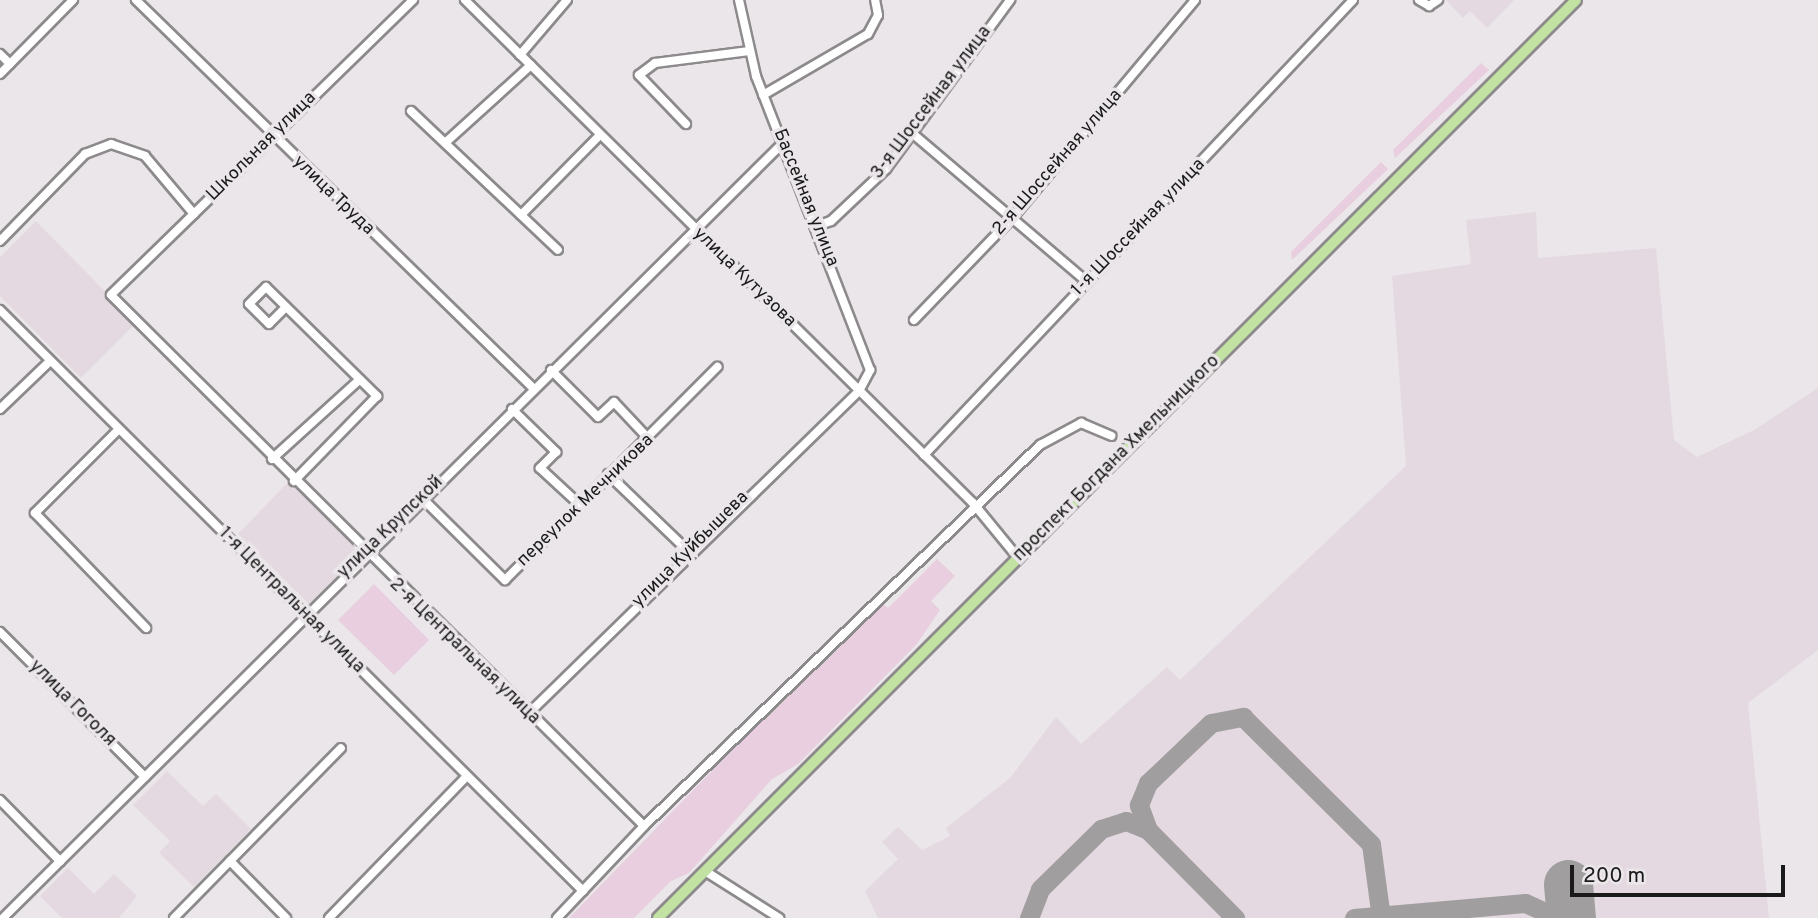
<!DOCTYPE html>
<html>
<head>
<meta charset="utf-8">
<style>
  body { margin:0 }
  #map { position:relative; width:1818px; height:918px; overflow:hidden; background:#eae6e9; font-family:Overpass,sans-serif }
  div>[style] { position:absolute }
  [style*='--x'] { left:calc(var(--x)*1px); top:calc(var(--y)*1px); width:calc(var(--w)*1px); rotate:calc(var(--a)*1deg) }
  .built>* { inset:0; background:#e4d9e0 }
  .green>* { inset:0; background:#e8cedf }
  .taxiway>* { height:19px; margin:-9.5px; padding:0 9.5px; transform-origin:9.5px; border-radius:9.5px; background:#a19ea0 }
  .runway>* { height:49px; margin:-24.5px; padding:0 24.5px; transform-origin:24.5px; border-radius:24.5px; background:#a19ea0 }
  .roads { filter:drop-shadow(2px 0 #8d8a8c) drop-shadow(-2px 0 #8d8a8c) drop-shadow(0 2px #8d8a8c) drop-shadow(0 -2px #8d8a8c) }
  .minor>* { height:8px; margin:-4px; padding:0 4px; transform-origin:4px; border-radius:4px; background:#fff }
  .major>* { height:10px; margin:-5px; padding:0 5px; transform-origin:5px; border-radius:5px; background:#c1e2a2 }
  span { translate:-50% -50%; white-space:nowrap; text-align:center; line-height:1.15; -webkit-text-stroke:7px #eae6e9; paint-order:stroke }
  .street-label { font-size:18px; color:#1b1a1a }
  .scale { position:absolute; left:1570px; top:865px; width:215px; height:32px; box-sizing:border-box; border:4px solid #1b1a1a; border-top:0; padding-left:9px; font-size:21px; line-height:24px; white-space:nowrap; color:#1b1a1a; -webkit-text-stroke:5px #eae6e9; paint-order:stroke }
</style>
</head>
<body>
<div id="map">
  <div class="built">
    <div style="clip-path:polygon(1446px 0,1514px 0,1487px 28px,1470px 11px,1463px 18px)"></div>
    <div style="clip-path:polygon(1536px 212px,1538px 258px,1656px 248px,1674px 440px,1697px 457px,1754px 430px,1818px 388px,1818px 650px,1748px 703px,1769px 918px,878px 918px,865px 891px,898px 859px,882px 842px,898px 827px,922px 850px,950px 836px,946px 828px,1010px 778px,1056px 717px,1081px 744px,1167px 667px,1180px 680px,1406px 466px,1392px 276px,1471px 264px,1466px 220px)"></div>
    <div style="clip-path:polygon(36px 221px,136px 323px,81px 378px,0 296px,0 257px)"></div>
    <div style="clip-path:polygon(292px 478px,364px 549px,309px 604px,238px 534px)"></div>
    <div style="clip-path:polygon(167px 771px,203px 806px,216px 794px,251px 829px,194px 887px,159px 853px,170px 841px,133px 805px)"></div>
    <div style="clip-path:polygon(68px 868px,94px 894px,114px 874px,137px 896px,119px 918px,62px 918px,40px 896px)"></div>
  </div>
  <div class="green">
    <div style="clip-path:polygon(1481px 63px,1489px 70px,1395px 158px,1393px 150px)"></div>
    <div style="clip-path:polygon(1381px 162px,1388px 169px,1292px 260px,1291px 252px)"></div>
    <div style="clip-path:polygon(937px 559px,955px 576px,931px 601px,940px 610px,916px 645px,798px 764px,772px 779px,689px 873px,671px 881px,634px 918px,569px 918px,878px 600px,888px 608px)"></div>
    <div style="clip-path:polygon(374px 584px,429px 640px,394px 675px,338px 620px)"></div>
  </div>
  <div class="taxiway">
    <div style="--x:1148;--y:830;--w:27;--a:-110"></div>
    <div style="--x:1139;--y:805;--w:24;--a:-68"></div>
    <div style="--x:1148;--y:783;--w:87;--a:-43.6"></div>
    <div style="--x:1211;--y:723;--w:33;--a:-11"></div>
    <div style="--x:1243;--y:717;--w:180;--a:44.8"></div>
    <div style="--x:1371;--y:844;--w:75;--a:82.3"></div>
    <div style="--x:1029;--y:918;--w:31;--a:-69"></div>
    <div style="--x:1040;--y:889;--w:86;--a:-44.5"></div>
    <div style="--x:1101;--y:829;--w:26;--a:-18"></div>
    <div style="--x:1126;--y:821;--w:24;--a:22"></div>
    <div style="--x:1148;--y:830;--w:124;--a:45.3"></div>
    <div style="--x:1354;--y:918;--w:172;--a:-5"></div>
    <div style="--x:1525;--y:903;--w:36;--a:24"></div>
  </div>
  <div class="runway">
    <div style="--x:1568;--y:884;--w:34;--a:85"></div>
  </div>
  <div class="roads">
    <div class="minor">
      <div style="--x:136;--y:0;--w:555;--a:44.34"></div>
      <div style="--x:413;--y:0;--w:422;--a:135.7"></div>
      <div style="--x:111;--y:295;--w:752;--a:44.89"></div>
      <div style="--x:465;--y:0;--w:715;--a:44.72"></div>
      <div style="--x:973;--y:503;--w:72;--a:50.6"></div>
      <div style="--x:1419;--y:0;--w:12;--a:31"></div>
      <div style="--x:1429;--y:6;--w:11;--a:-34"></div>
      <div style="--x:0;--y:54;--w:14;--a:45"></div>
      <div style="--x:520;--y:55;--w:72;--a:-49.5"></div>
      <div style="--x:0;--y:74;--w:104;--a:-45.4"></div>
      <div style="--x:763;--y:95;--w:121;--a:-30.2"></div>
      <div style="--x:868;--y:34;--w:21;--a:-62"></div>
      <div style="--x:878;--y:15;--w:15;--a:-101"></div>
      <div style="--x:411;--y:111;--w:202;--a:43.4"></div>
      <div style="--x:686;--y:124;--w:68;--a:-133.8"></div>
      <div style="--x:639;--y:75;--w:20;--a:-37"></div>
      <div style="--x:655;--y:63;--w:95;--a:-7.3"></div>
      <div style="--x:912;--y:133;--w:230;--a:40.4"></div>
      <div style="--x:445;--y:143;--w:116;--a:-42.2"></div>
      <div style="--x:521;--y:215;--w:112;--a:-45.4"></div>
      <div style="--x:817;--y:226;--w:15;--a:-20"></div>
      <div style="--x:831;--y:221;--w:76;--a:-43.4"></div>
      <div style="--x:886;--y:169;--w:210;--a:-53.7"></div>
      <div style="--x:0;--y:241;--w:122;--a:-45.7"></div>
      <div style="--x:85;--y:154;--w:28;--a:-21"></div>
      <div style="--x:111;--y:144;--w:36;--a:19"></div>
      <div style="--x:145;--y:156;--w:76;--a:49.8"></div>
      <div style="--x:286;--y:307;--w:24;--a:135"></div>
      <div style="--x:269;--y:324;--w:28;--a:-135"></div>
      <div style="--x:249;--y:304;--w:24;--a:-45"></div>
      <div style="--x:266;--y:287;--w:156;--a:44.5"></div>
      <div style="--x:377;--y:396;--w:119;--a:134.3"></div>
      <div style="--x:0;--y:310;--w:823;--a:44.9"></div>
      <div style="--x:914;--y:320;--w:143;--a:-46.1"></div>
      <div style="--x:1013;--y:217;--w:283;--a:-50"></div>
      <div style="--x:551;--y:370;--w:66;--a:45"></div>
      <div style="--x:598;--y:417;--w:22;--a:-43"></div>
      <div style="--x:614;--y:402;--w:48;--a:46.7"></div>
      <div style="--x:0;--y:409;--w:69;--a:-43.8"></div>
      <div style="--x:512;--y:409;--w:62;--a:44.3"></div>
      <div style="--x:556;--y:452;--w:23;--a:135"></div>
      <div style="--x:540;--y:468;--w:54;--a:42.8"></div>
      <div style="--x:119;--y:429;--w:119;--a:135"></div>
      <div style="--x:35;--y:513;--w:160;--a:46"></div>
      <div style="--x:924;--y:455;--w:625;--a:-46.68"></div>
      <div style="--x:272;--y:459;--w:118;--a:-42.2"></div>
      <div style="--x:608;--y:474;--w:112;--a:43.9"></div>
      <div style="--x:422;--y:498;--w:117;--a:44.7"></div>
      <div style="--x:505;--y:580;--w:301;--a:-45.1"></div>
      <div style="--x:0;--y:632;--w:205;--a:45"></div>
      <div style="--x:528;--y:714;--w:462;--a:-44.3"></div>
      <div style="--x:859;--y:391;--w:24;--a:-62"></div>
      <div style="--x:870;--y:370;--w:315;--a:-111.2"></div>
      <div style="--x:756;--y:76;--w:78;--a:-102.6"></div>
      <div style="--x:0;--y:800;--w:86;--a:45.5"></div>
      <div style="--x:230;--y:861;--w:80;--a:45.5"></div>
      <div style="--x:705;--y:871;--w:88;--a:32.4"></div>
      <div style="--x:3;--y:918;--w:1100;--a:-44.82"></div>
      <div style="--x:174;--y:918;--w:238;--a:-45.5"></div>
      <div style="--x:329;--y:918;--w:198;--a:-45.8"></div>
      <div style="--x:557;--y:918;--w:127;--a:-46.6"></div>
      <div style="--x:644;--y:826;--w:550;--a:-43.89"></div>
      <div style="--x:1040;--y:445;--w:47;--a:-28.2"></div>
      <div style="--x:1081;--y:423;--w:33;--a:23"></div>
    </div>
    <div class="major">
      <div style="--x:658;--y:918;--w:1298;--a:-45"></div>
    </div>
  </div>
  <div class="street-label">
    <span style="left:932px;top:103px;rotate:-53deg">3-я Шоссейная улица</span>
    <span style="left:262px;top:147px;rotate:-45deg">Школьная улица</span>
    <span style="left:1058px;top:163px;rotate:-49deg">2-я Шоссейная улица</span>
    <span style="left:333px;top:196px;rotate:44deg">улица Труда</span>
    <span style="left:805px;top:198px;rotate:68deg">Бассейная улица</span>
    <span style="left:1139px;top:228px;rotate:-46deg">1-я Шоссейная улица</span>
    <span style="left:744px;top:278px;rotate:44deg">улица Кутузова</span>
    <span style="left:1117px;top:459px;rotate:-45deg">проспект Богдана Хмельницкого</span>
    <span style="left:586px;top:501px;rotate:-44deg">переулок Мечникова</span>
    <span style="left:391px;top:528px;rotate:-44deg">улица Крупской</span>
    <span style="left:691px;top:550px;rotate:-45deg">улица Куйбышева</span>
    <span style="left:291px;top:601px;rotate:45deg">1-я Центральная улица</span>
    <span style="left:464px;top:652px;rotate:44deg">2-я Центральная улица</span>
    <span style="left:72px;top:704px;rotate:45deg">улица Гоголя</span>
  </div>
  <div class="scale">200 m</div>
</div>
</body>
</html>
